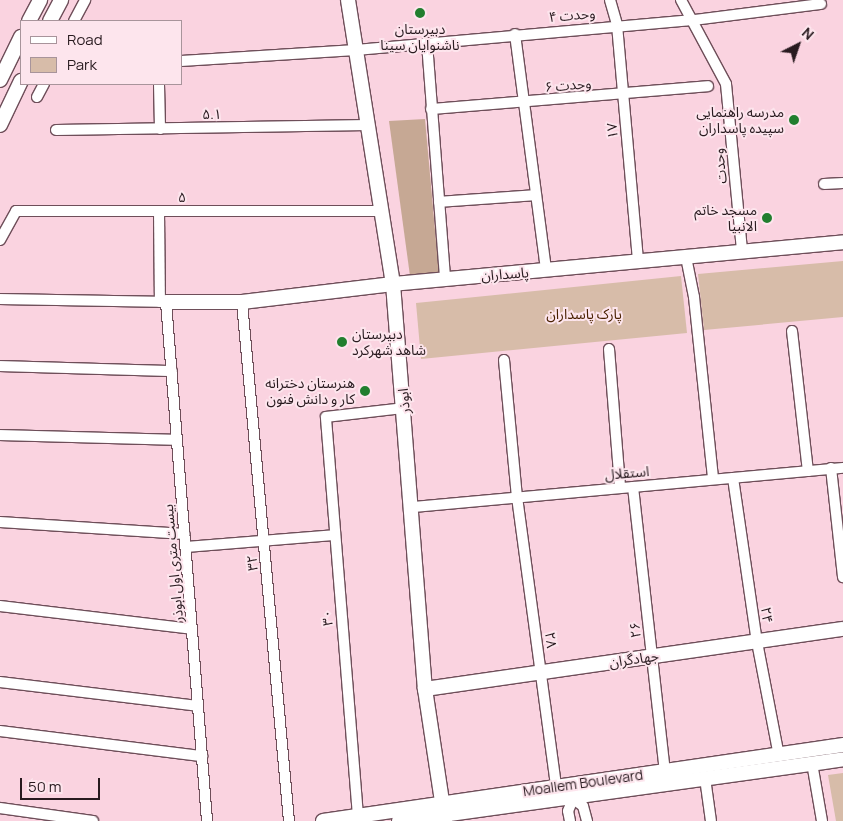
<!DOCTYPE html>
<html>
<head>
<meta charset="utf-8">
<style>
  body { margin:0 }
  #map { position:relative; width:843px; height:821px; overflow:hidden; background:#fad3e0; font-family:Manrope,"Noto Sans Arabic",sans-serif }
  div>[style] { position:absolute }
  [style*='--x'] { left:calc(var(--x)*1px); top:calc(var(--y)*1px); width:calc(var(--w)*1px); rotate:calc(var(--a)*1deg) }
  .green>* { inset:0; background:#d7bca9 }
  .forest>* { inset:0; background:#c6a894 }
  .roads { filter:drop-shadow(1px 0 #6e4e59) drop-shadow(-1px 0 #6e4e59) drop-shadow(0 1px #6e4e59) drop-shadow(0 -1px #6e4e59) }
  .street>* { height:10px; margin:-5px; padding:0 5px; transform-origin:5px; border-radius:5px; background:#fff }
  .secondary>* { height:14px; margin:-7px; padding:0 7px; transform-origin:7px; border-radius:7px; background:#fff }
  .dots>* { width:14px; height:14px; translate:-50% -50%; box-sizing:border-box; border:2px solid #fde5ed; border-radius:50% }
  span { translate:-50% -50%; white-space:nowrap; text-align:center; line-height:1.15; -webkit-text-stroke:4px #fde5ed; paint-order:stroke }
  .street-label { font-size:14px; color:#281a1f }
  .poi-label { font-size:14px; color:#281a1f }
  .right { translate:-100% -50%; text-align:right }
  .left { translate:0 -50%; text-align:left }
  .park-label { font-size:14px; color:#492100 }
  .legend { position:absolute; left:20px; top:20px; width:162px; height:65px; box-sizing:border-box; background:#fde5ed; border:1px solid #a8949b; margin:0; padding:6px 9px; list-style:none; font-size:15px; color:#281a1f }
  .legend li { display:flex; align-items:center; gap:10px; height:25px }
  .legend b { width:25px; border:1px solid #a8949b }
  .north { position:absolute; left:773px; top:20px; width:50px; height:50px; -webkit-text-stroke:4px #fde5ed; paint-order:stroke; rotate:41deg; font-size:14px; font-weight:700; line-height:20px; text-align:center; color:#281a1f }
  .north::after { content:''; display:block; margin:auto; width:18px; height:22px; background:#281a1f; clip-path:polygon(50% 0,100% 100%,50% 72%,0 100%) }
  .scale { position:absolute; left:20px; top:778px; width:80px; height:22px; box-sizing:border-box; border:2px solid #281a1f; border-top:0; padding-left:6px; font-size:15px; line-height:18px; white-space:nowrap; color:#281a1f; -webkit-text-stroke:4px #fde5ed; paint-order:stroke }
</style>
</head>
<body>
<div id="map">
  <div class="green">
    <div style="clip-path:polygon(843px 261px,843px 317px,704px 330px,698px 274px)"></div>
    <div style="clip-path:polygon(681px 276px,687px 333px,421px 359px,416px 303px)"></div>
    <div style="clip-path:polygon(843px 773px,843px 821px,836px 821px,828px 775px)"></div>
  </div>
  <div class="forest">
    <div style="clip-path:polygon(425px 119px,439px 274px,410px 276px,389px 121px)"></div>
  </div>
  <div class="roads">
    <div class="street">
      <div style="--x:610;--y:0;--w:26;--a:74"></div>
      <div style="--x:617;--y:25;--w:237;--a:84.9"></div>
      <div style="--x:681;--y:0;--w:95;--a:61.8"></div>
      <div style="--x:726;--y:84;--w:167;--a:84.5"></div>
      <div style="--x:74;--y:21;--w:24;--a:-62"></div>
      <div style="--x:515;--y:34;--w:239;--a:82.5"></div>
      <div style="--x:427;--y:43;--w:237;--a:85.6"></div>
      <div style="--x:181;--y:61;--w:175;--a:-3.6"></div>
      <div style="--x:356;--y:50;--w:339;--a:-5.1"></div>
      <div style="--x:694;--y:20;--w:128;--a:-7.2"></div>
      <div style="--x:159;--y:84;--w:45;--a:88.7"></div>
      <div style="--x:37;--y:97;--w:15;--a:-62"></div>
      <div style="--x:431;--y:109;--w:278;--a:-4.7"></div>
      <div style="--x:56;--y:130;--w:312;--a:-0.9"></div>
      <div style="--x:824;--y:184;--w:19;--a:-3"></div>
      <div style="--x:439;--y:202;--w:97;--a:-4.1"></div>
      <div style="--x:159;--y:211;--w:91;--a:89.4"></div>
      <div style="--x:0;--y:240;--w:33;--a:-61"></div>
      <div style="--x:16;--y:211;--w:366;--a:0"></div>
      <div style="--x:686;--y:257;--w:41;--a:78.7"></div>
      <div style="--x:694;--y:297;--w:182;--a:84"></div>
      <div style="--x:0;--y:299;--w:166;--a:1"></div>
      <div style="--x:166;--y:302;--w:521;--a:85.48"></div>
      <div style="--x:242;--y:302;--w:521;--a:84.83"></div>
      <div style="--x:792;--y:331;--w:141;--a:83.5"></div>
      <div style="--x:609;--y:349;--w:138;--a:85.4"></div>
      <div style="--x:504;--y:360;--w:138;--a:84.6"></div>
      <div style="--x:517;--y:497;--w:293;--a:82.3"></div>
      <div style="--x:0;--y:366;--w:172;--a:1.7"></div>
      <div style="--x:0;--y:435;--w:177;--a:1.6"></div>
      <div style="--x:831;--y:468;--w:110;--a:83.7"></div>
      <div style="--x:733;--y:478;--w:166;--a:81.7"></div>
      <div style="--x:757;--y:642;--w:116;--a:79.1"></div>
      <div style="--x:633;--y:487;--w:286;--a:83.6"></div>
      <div style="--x:413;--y:507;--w:432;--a:-5.2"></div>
      <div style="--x:0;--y:522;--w:185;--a:3.7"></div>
      <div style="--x:186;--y:547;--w:148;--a:-4.6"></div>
      <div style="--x:0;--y:606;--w:193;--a:6.8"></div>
      <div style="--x:0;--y:682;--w:199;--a:6.9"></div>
      <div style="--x:0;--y:731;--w:204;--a:7.1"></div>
      <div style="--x:812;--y:763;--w:59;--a:80.2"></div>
      <div style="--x:705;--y:778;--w:43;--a:82.1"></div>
      <div style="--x:573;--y:799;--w:12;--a:35"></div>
      <div style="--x:583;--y:806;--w:16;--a:75"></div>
      <div style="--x:0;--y:808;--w:94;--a:8"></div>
      <div style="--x:358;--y:816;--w:400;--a:-94.6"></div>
      <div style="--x:326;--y:417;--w:79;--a:-6.6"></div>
      <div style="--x:570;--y:821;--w:10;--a:-101"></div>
      <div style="--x:568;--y:811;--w:13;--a:-67"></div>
    </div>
    <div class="secondary">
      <div style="--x:348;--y:0;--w:288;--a:81"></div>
      <div style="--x:393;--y:284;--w:406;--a:85.5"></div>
      <div style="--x:425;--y:689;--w:134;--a:81.4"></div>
      <div style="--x:29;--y:21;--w:24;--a:-62"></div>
      <div style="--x:50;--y:21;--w:24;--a:-62"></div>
      <div style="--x:0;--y:80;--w:48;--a:-64"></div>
      <div style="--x:0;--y:125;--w:49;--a:-64.5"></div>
      <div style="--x:166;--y:302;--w:76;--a:0"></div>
      <div style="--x:242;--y:302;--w:152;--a:-6.8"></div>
      <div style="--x:393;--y:284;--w:452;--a:-5.3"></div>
      <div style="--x:425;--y:689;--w:422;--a:-8.2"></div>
      <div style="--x:323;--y:821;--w:526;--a:-8.32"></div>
      <div style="--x:399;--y:821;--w:448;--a:-7.9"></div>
    </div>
  </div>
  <div class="dots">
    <div style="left:420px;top:13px;background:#217e2e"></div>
    <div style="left:794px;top:120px;background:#217e2e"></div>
    <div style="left:767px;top:218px;background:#217e2e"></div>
    <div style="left:342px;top:342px;background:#217e2e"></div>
    <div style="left:365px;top:391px;background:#217e2e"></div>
  </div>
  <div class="street-label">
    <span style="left:572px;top:15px;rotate:-5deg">وحدت ۴</span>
    <span style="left:568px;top:85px;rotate:-5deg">وحدت ۶</span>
    <span style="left:212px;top:114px;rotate:-1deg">۵.۱</span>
    <span style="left:612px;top:131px;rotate:-95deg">۱۷</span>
    <span style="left:720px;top:166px;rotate:-96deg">وحدت</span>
    <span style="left:182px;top:197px">۵</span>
    <span style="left:505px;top:274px;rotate:-4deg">پاسداران</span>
    <span style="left:404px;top:401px;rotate:-95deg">ابوذر</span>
    <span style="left:627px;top:473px;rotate:-5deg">استقلال</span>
    <span style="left:173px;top:563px;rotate:-95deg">بیست متری اول ابوذر</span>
    <span style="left:252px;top:563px;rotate:-95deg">۳۲</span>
    <span style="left:767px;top:615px;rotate:82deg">۲۴</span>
    <span style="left:327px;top:618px;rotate:-95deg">۳۰</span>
    <span style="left:635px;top:630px;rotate:-96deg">۲۶</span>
    <span style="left:551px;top:640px;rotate:82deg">۲۸</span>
    <span style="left:634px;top:659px;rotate:-8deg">جهادگران</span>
    <span style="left:583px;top:783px;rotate:-8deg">Moallem Boulevard</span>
  </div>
  <div class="poi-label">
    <span style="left:420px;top:37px">دبیرستان<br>ناشنوایان سینا</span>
    <span class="right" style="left:784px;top:120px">مدرسه راهنمایی<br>سپیده پاسداران</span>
    <span class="right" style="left:757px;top:218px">مسجد خاتم<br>الانبیا</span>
    <span class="left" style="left:352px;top:342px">دبیرستان‌<br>شاهد شهرکرد</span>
    <span class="right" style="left:355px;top:391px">هنرستان دخترانه<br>کار و دانش فنون</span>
  </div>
  <div class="park-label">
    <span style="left:584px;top:314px">پارک پاسداران</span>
  </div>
  <ul class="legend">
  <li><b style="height:6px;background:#fff"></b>Road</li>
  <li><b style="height:14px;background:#d7bca9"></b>Park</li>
  </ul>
  <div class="north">N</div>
  <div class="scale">50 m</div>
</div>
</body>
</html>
